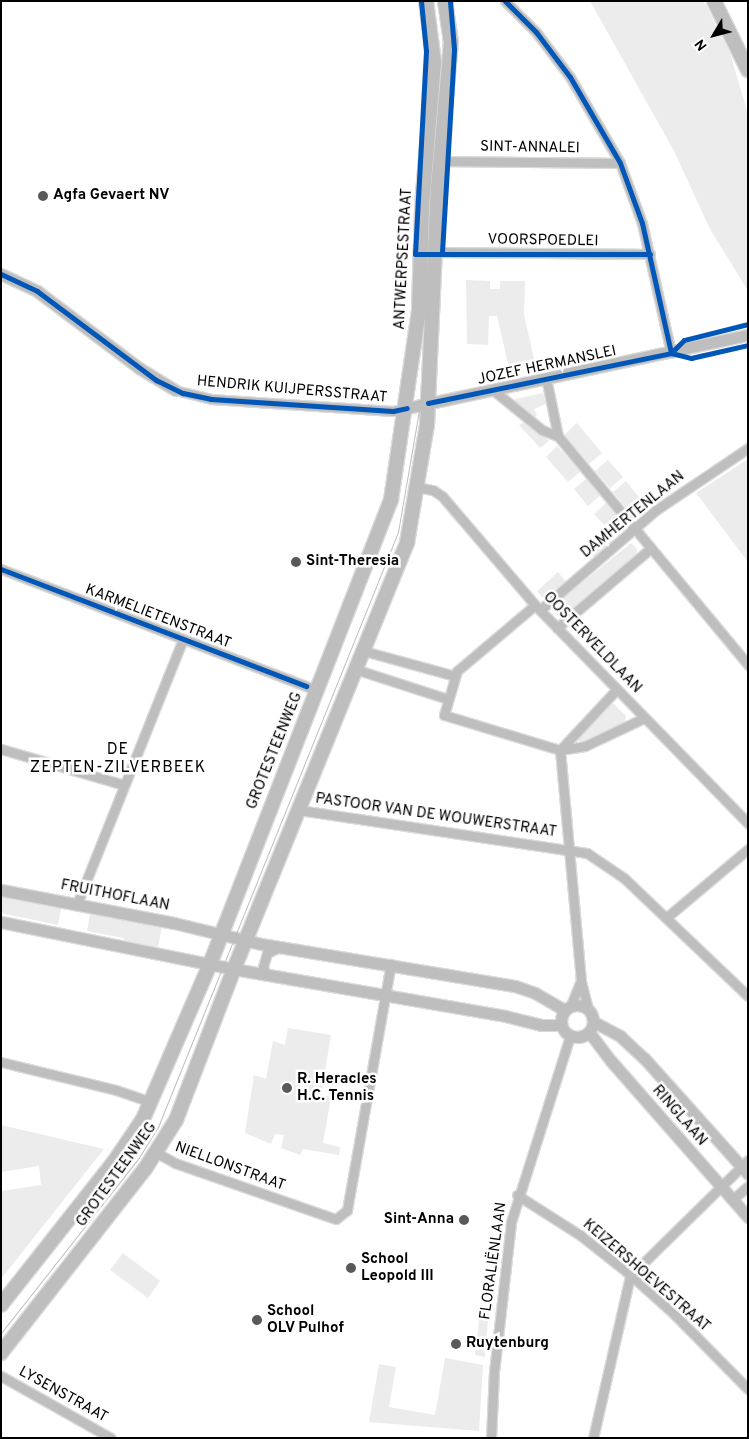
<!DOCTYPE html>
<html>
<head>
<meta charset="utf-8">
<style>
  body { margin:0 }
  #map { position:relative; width:749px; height:1439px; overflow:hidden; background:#fff; font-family:Overpass,sans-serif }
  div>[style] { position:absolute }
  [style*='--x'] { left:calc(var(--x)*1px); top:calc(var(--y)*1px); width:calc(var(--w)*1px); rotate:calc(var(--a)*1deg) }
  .green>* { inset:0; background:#ececec }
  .roads { filter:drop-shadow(1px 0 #dbdbdb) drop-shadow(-1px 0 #dbdbdb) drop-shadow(0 1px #dbdbdb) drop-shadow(0 -1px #dbdbdb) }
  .minor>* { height:9px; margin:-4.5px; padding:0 4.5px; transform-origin:4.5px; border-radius:4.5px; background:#bebebe }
  .tertiary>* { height:11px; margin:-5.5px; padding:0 5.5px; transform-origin:5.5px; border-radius:5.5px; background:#bebebe }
  .tertiary>.ring { margin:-5.5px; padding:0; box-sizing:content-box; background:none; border:11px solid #bebebe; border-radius:50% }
  .primary>* { height:14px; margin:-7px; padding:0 7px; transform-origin:7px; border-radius:7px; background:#bebebe }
  .tram>* { height:1px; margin:-0.5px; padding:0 0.5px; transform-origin:0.5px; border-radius:0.5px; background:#bebebe }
  .cycleway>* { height:5px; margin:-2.5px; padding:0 2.5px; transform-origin:2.5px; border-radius:2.5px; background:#0057b8 }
  .dots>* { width:14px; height:14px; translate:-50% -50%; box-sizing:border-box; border:2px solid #fff; border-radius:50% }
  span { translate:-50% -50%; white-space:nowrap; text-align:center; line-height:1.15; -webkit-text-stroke:5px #fff; paint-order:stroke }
  .street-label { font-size:15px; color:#000 }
  .poi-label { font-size:15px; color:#000; font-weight:700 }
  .left { translate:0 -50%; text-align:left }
  .right { translate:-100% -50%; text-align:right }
  .neighbourhood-label { font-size:16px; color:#000; letter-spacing:1px }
  .frame { position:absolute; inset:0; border:2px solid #000; pointer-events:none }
  .north { position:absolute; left:689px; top:10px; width:50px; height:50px; -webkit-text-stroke:4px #fff; paint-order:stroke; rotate:233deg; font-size:14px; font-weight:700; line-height:20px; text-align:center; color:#000 }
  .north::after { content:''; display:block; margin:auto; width:18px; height:22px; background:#000; clip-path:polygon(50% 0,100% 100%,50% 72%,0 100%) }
</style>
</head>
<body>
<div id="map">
  <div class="green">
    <div style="clip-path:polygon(590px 1px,703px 1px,706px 5px,730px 53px,748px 114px,748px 291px,710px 229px,674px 151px)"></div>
    <div style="clip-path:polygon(466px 280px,490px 281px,490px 289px,500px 289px,500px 281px,525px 281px,524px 315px,535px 363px,509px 368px,497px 316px,489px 316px,488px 345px,467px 344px)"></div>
    <div style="clip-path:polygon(543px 393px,546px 404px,534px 409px,537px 416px,532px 418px,511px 400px)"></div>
    <div style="clip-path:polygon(526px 421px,549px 441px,540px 448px,519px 425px)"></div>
    <div style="clip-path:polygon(577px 423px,602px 453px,589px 464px,564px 435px)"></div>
    <div style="clip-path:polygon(557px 446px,581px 471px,568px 482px,546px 457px)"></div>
    <div style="clip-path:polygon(748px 459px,748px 562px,696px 493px)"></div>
    <div style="clip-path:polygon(608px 460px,623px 477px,610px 488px,595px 471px)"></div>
    <div style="clip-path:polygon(587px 478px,601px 495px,588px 506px,574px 489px)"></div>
    <div style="clip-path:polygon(626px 481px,647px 507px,636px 516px,631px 514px,613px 492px)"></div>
    <div style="clip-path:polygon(607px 502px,619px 517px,606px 527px,594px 514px)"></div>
    <div style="clip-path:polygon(604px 533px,612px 543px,594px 558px,586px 549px)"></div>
    <div style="clip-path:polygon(631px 543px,637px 549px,636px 555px,560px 618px,551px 609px,553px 606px)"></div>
    <div style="clip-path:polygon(558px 572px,566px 582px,543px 598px,537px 591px)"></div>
    <div style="clip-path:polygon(609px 704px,614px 704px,626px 716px,625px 722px,583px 742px,578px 741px,576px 738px)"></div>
    <div style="clip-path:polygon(1px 894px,62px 904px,58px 925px,1px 913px)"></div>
    <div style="clip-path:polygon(91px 909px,157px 922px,162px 927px,158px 947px,126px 942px,123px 938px,87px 931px)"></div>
    <div style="clip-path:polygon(288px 1028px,331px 1035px,321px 1095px,331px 1097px,323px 1143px,340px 1147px,339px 1155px,303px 1149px,300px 1155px,281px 1148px,284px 1135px,275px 1134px,271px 1144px,245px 1133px,254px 1075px,266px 1079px,273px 1041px,285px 1045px)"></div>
    <div style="clip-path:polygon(1px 1125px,104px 1149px,1px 1279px,1px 1191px,41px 1185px,39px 1166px,1px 1172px)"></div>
    <div style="clip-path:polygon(123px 1253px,160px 1281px,148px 1298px,110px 1270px)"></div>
    <div style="clip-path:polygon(481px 1305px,489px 1307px,485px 1357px,475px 1355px)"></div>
    <div style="clip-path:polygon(445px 1358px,483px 1365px,479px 1431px,369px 1422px,379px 1364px,396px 1367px,389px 1407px,435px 1415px)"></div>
  </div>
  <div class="roads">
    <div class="minor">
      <div style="--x:505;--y:1;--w:44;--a:45"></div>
      <div style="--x:536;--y:32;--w:56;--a:52.9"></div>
      <div style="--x:570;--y:77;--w:99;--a:59.8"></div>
      <div style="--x:620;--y:163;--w:64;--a:69.9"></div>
      <div style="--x:642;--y:223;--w:133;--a:77.4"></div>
      <div style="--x:440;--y:161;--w:180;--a:0.6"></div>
      <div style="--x:436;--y:252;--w:214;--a:0.5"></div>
      <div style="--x:546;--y:378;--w:59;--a:78.3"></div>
      <div style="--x:175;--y:390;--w:37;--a:14"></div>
      <div style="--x:211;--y:399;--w:182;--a:3.8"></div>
      <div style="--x:393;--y:411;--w:14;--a:-12"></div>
      <div style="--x:493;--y:390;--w:63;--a:39.2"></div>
      <div style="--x:542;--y:430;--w:17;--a:21"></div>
      <div style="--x:558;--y:436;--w:298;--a:50.3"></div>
      <div style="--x:417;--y:487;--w:16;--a:11"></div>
      <div style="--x:433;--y:490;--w:11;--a:34"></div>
      <div style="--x:442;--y:496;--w:143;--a:49.5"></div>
      <div style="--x:535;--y:605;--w:305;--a:45.7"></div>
      <div style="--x:1;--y:569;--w:338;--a:21"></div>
      <div style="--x:535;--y:605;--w:102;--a:139.8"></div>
      <div style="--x:457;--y:671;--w:46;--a:106.5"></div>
      <div style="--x:444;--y:715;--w:121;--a:16.8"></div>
      <div style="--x:560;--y:750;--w:25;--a:-9"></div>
      <div style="--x:585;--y:746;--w:65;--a:-25.4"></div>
      <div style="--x:540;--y:610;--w:153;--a:-40.8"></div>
      <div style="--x:656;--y:510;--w:111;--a:-34"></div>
      <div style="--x:557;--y:628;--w:123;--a:-40.4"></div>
      <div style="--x:364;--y:651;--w:94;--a:15.4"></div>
      <div style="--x:358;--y:670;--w:95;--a:17.9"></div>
      <div style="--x:1;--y:749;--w:128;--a:16.3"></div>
      <div style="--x:560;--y:750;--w:232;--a:84.8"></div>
      <div style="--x:581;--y:981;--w:29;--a:76"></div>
      <div style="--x:560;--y:750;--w:83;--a:-46.9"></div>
      <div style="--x:299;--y:810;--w:291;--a:8.5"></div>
      <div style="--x:587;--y:853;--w:45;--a:34"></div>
      <div style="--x:624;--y:878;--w:171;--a:43.6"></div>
      <div style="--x:77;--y:904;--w:283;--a:-68.2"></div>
      <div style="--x:667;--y:917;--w:106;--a:-40"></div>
      <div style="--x:266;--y:974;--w:8;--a:-113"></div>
      <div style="--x:263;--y:967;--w:15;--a:-74"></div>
      <div style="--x:267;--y:953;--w:14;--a:-25"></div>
      <div style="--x:571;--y:1005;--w:24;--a:-68"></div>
      <div style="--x:1;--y:1062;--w:118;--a:13.7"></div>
      <div style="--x:116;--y:1090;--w:37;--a:19"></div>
      <div style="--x:157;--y:1153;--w:21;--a:29"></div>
      <div style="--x:175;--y:1163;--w:170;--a:19.2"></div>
      <div style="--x:336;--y:1219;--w:14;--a:-39"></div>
      <div style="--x:347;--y:1210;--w:250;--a:-79.9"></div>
      <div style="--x:517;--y:1195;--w:75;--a:32.4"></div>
      <div style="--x:580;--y:1235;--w:60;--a:38.2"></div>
      <div style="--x:627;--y:1272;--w:63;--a:41.8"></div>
      <div style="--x:674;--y:1314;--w:105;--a:45.4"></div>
      <div style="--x:732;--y:1200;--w:21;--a:-41"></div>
      <div style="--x:1;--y:1376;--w:126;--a:29.4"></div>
      <div style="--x:491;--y:1438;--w:66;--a:-87.4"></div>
      <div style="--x:494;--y:1372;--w:151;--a:-83.5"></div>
      <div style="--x:511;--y:1222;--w:195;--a:-72.4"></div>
      <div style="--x:593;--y:1438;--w:166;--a:-77.1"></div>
      <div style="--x:630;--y:1276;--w:165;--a:-44.5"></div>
    </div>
    <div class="tertiary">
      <div style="--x:1;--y:274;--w:40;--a:25"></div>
      <div style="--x:37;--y:291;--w:128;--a:37"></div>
      <div style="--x:139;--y:368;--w:42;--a:31.4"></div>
      <div style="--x:407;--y:408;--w:349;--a:-12.1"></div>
      <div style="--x:1;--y:890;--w:176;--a:10.8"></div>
      <div style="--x:174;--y:923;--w:89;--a:13.6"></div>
      <div style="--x:261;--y:944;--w:257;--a:9.4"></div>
      <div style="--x:515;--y:986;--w:21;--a:19"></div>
      <div style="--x:535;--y:993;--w:34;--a:30"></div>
      <div style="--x:1;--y:922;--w:238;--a:11.4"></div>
      <div style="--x:234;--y:969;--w:275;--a:9.8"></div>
      <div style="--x:505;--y:1016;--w:37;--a:14"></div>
      <div style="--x:541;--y:1025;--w:20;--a:0"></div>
      <div class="ring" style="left:561px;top:1005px;width:21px;height:21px"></div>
      <div style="--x:594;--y:1022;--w:30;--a:28"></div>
      <div style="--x:620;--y:1036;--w:33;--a:43"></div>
      <div style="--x:644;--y:1058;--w:156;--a:48.1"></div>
      <div style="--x:589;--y:1032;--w:36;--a:53"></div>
      <div style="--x:611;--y:1061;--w:208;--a:48.7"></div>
    </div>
    <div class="primary">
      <div style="--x:714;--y:1;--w:77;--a:63.8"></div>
      <div style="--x:1;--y:1305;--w:182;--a:-51.7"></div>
      <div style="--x:114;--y:1162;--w:52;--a:-56"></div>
      <div style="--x:143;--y:1119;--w:169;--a:-66.6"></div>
      <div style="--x:210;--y:964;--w:498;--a:-68.7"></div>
      <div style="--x:391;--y:500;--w:192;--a:-81.6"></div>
      <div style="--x:419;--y:310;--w:104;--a:-88.3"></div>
      <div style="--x:422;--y:206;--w:144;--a:-85.2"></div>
      <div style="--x:434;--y:62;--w:62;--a:-97.5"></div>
      <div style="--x:1;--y:1353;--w:234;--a:-52"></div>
      <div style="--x:145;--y:1169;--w:58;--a:-57.7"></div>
      <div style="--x:176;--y:1120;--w:162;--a:-69"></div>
      <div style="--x:234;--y:969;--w:460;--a:-67.9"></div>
      <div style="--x:407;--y:543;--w:120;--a:-80.4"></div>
      <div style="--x:427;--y:425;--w:238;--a:-87.4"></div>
      <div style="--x:438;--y:187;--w:146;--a:-84.9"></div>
      <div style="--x:451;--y:42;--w:41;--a:-98.3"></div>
    </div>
  </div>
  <div class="tram">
    <div style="--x:1;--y:1333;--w:221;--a:-51.8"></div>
    <div style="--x:138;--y:1159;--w:38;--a:-58"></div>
    <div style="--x:158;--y:1127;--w:642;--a:-68.03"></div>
    <div style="--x:398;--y:532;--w:129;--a:-80.2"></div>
    <div style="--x:420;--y:405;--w:74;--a:-83.8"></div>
    <div style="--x:428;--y:331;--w:141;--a:-88"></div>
    <div style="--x:433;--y:190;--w:142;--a:-85.1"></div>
    <div style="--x:445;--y:49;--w:49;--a:-98.3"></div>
  </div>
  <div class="cycleway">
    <div style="--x:421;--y:1;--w:50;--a:84.3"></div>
    <div style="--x:426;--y:51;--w:203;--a:93.1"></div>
    <div style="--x:415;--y:254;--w:235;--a:0"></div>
    <div style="--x:505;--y:1;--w:44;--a:45"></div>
    <div style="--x:536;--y:32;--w:56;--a:52.9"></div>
    <div style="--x:570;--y:77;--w:99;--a:59.8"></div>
    <div style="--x:620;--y:163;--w:64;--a:69.9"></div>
    <div style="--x:642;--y:223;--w:133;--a:77.4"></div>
    <div style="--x:442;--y:252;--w:203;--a:-86.6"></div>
    <div style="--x:454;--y:49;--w:48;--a:-94.8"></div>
    <div style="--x:1;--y:274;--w:40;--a:25"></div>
    <div style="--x:37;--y:291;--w:149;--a:36.8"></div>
    <div style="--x:156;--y:380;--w:30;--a:26"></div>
    <div style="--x:183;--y:393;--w:29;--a:12"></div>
    <div style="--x:211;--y:399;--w:182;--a:3.8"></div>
    <div style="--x:393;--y:411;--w:14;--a:-12"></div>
    <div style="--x:671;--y:353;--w:18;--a:-45"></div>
    <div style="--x:684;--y:340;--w:66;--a:-14"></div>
    <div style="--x:428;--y:403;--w:248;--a:-11.6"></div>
    <div style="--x:671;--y:353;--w:21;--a:14"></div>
    <div style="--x:691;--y:358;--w:58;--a:-12.8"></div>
    <div style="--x:1;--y:569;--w:327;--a:21"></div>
  </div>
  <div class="dots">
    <div style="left:43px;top:196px;background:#595959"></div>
    <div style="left:296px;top:562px;background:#595959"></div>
    <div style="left:287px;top:1088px;background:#595959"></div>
    <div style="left:464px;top:1220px;background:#595959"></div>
    <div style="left:351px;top:1268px;background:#595959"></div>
    <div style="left:257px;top:1320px;background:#595959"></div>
    <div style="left:456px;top:1344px;background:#595959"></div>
  </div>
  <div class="street-label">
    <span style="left:530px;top:148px;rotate:1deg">SINT-ANNALEI</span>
    <span style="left:543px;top:241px;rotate:1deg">VOORSPOEDLEI</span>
    <span style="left:404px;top:259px;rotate:-87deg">ANTWERPSESTRAAT</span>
    <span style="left:547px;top:366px;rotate:-12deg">JOZEF HERMANSLEI</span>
    <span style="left:292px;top:390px;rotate:5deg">HENDRIK KUIJPERSSTRAAT</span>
    <span style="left:633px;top:515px;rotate:-39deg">DAMHERTENLAAN</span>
    <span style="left:158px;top:617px;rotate:21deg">KARMELIETENSTRAAT</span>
    <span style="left:592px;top:643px;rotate:46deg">OOSTERVELDLAAN</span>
    <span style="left:275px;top:751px;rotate:-68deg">GROTESTEENWEG</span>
    <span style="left:436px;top:816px;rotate:8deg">PASTOOR VAN DE WOUWERSTRAAT</span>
    <span style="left:115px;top:896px;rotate:11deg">FRUITHOFLAAN</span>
    <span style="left:679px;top:1116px;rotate:49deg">RINGLAAN</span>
    <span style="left:230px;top:1167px;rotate:20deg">NIELLONSTRAAT</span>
    <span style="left:117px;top:1175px;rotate:-54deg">GROTESTEENWEG</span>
    <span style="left:494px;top:1261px;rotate:-82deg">FLORALIËNLAAN</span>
    <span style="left:646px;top:1276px;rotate:41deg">KEIZERSHOEVESTRAAT</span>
    <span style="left:63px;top:1395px;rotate:29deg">LYSENSTRAAT</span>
  </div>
  <div class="poi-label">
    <span class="left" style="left:53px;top:196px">Agfa Gevaert NV</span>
    <span class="left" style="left:306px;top:562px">Sint-Theresia</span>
    <span class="left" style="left:297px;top:1088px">R. Heracles<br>H.C. Tennis</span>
    <span class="right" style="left:454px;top:1220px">Sint-Anna</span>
    <span class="left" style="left:361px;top:1268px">School<br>Leopold III</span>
    <span class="left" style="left:267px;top:1320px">School<br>OLV Pulhof</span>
    <span class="left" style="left:466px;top:1344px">Ruytenburg</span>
  </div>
  <div class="neighbourhood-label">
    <span style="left:118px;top:759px">DE<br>ZEPTEN-ZILVERBEEK</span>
  </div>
  <div class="frame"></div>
  <div class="north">N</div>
</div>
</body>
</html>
